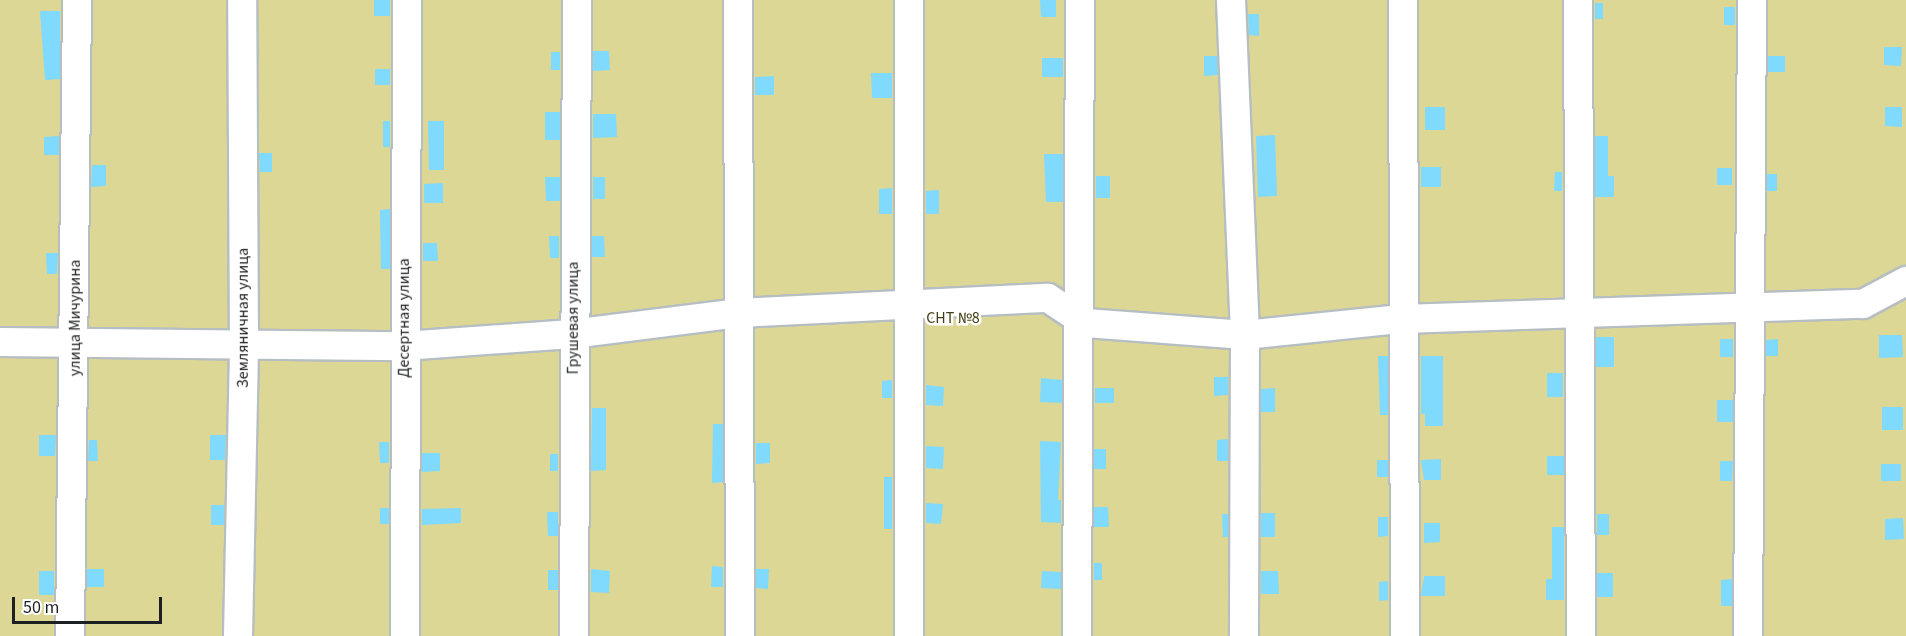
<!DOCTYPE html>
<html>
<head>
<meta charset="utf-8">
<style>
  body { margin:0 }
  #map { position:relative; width:1906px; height:636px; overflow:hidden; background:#f6fcfe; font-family:"Source Sans 3",sans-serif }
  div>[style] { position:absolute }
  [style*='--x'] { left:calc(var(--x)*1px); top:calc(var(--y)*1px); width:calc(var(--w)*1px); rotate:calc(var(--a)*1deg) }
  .green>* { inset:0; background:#ddd795 }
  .building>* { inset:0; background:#7fdafe }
  .roads { filter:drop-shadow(2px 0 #b6bec2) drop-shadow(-2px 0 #b6bec2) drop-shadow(0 2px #b6bec2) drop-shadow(0 -2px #b6bec2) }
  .minor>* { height:28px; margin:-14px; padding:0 14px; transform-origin:14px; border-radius:14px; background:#fff }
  span { translate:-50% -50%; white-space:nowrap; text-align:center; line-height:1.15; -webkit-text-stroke:5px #fff; paint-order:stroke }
  .street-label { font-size:16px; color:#1d2022 }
  .park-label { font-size:16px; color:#444015 }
  .scale { position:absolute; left:12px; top:597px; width:150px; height:27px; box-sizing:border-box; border:3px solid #1d2022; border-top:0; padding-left:8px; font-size:18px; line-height:21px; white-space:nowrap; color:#1d2022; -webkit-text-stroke:4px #fff; paint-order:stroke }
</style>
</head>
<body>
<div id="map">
  <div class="green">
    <div style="clip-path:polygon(0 0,1906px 0,1906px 636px,0 636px)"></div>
  </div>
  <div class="building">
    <div style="clip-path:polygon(374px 0,390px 0,390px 16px,374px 16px)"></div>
    <div style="clip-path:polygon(1040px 0,1056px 0,1056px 17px,1041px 17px)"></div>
    <div style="clip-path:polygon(1595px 3px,1603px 3px,1603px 19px,1595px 19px)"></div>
    <div style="clip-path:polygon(1724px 7px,1735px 7px,1735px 25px,1724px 25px)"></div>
    <div style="clip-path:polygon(40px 11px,60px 11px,60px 79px,45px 80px)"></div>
    <div style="clip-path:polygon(1248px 14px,1259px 14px,1259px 36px,1249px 35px)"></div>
    <div style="clip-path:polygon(1884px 47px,1902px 47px,1901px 66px,1884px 65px)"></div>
    <div style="clip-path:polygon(593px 51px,609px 51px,610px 70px,593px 71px)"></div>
    <div style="clip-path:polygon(551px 52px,560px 52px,560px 70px,551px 70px)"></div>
    <div style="clip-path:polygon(1204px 56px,1217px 56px,1218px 75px,1204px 76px)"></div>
    <div style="clip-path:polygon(1768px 56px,1785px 56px,1785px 72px,1768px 72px)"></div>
    <div style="clip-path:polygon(1042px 58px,1063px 58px,1063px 77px,1042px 77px)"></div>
    <div style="clip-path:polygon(375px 69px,390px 69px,390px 85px,375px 85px)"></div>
    <div style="clip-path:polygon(871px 73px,892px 73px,892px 98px,872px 98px)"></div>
    <div style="clip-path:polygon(774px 76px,774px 95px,755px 95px,755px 77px)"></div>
    <div style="clip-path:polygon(1425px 107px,1445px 107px,1445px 130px,1425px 130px)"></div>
    <div style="clip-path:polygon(1885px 107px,1902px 107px,1902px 127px,1885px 126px)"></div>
    <div style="clip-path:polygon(545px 112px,560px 112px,560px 140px,545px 140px)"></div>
    <div style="clip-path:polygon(593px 114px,616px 114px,617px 137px,593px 138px)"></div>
    <div style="clip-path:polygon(383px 121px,390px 121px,390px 147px,383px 147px)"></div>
    <div style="clip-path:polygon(428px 121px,444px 121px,444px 170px,429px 170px)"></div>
    <div style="clip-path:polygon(1275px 135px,1277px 196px,1258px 197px,1256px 136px)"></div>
    <div style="clip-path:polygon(59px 136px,59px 155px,44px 155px,44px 137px)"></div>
    <div style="clip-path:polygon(1595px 136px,1608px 136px,1608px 176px,1614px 176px,1614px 197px,1595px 197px)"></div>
    <div style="clip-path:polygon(259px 153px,272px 153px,272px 172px,260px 172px)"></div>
    <div style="clip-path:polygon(1044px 154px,1063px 154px,1063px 202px,1046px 202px)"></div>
    <div style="clip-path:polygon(92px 165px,106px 165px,106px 186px,91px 187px)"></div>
    <div style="clip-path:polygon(1421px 167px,1441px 167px,1441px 187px,1421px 187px)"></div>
    <div style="clip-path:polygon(1717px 168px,1732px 168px,1732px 185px,1717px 185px)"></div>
    <div style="clip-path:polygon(1555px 172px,1562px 172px,1562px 191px,1554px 191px)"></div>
    <div style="clip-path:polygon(1767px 174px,1777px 174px,1777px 191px,1767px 191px)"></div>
    <div style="clip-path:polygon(1096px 176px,1110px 176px,1110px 198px,1096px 198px)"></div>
    <div style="clip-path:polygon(545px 177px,560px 177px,560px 201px,546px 201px)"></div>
    <div style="clip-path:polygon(593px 177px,605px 177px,605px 199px,593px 199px)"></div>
    <div style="clip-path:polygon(443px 183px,443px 203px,424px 203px,424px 184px)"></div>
    <div style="clip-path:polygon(892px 188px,892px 214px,879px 214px,879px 189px)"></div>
    <div style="clip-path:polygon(939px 190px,939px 214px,926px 214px,926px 191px)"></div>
    <div style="clip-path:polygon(390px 209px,390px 269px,381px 269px,380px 210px)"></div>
    <div style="clip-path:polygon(549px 236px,559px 236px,559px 258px,550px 258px)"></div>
    <div style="clip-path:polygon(592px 236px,604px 236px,605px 257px,592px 257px)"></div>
    <div style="clip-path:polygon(423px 243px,437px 243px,438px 261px,423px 261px)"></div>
    <div style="clip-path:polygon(46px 253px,58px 253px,57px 274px,47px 274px)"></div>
    <div style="clip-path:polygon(1879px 335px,1902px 335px,1903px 357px,1879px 358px)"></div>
    <div style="clip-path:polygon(1596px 337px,1614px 337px,1614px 367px,1596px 367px)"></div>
    <div style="clip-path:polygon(1720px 339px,1733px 339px,1733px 357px,1720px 357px)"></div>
    <div style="clip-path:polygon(1778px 339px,1778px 356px,1766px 356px,1766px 340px)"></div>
    <div style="clip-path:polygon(1378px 356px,1388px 356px,1388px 415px,1380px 415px)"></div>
    <div style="clip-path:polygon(1421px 356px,1443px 356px,1443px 426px,1425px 426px,1425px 414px,1421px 414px)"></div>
    <div style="clip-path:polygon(1547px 373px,1563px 373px,1563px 397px,1547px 397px)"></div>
    <div style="clip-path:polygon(1214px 377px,1228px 377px,1228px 395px,1214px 396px)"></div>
    <div style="clip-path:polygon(1041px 378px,1062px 380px,1062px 403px,1040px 402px)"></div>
    <div style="clip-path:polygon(892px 380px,892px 398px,882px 398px,882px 381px)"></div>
    <div style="clip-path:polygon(926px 385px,944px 387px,943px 406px,926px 405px)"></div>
    <div style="clip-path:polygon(1095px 388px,1114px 388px,1114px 403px,1095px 403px)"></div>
    <div style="clip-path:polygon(1275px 388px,1275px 412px,1261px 412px,1261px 389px)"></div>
    <div style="clip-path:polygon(1717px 400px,1733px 400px,1733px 422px,1717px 422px)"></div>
    <div style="clip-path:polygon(1882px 407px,1903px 407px,1903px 430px,1882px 430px)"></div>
    <div style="clip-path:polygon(592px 408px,606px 408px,606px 470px,591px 471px)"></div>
    <div style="clip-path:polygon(713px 424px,723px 424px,723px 482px,712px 483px)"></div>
    <div style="clip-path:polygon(39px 435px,56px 435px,55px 456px,39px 456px)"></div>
    <div style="clip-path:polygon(210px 435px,226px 435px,225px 460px,210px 460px)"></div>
    <div style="clip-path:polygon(1228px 439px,1228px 461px,1217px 461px,1217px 440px)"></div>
    <div style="clip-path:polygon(89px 440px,97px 440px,98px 461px,88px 461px)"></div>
    <div style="clip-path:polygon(1040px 441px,1061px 442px,1058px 500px,1061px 500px,1061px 523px,1041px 522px)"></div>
    <div style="clip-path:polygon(379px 442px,389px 442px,389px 463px,380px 463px)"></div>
    <div style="clip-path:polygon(756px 443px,770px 443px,770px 463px,756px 464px)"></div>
    <div style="clip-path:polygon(926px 446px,944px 447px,943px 469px,926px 468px)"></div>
    <div style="clip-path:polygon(1094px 449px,1106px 449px,1106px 469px,1094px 469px)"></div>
    <div style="clip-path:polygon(422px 453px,440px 453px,440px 471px,422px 472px)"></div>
    <div style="clip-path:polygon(550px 454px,558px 454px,558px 471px,550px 471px)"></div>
    <div style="clip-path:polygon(1547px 456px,1564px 456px,1564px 475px,1547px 475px)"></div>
    <div style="clip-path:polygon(1441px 459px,1441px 480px,1424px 480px,1421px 460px)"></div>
    <div style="clip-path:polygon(1377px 460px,1388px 460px,1388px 477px,1377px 477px)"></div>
    <div style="clip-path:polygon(1720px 461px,1733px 461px,1732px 481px,1720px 481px)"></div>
    <div style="clip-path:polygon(1881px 464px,1901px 464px,1901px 481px,1881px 481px)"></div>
    <div style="clip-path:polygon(884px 477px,892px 477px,892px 529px,884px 529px)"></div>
    <div style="clip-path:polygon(926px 503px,943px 504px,941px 524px,926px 523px)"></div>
    <div style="clip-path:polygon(211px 505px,224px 505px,224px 525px,211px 525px)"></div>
    <div style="clip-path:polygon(1094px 507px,1108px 507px,1109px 527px,1094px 527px)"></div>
    <div style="clip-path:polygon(380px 508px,389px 508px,389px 524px,380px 524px)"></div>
    <div style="clip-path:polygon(461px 508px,461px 523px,422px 525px,422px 509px)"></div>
    <div style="clip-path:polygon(547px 512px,558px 512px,558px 536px,548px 536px)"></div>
    <div style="clip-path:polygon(1261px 513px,1275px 513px,1275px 537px,1261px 537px)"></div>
    <div style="clip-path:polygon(1222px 514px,1228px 514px,1228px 537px,1223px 537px)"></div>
    <div style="clip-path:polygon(1597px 514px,1609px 514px,1609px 535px,1597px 535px)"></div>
    <div style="clip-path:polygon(1378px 517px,1388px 517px,1388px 536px,1378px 537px)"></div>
    <div style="clip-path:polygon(1903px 518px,1904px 539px,1885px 540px,1885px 519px)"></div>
    <div style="clip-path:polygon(1424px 523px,1440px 523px,1440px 542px,1424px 543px)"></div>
    <div style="clip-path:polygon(1552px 527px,1564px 527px,1564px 600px,1546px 600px,1546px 579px,1552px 579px)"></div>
    <div style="clip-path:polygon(1094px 563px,1102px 563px,1102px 580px,1094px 580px)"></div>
    <div style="clip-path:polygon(712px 566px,723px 567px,723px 587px,711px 587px)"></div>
    <div style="clip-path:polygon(87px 569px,104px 569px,104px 587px,87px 587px)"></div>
    <div style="clip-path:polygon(591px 569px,610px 571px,609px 593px,591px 592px)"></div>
    <div style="clip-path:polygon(756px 569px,769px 569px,768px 589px,756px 588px)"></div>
    <div style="clip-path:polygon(548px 570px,558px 570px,558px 590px,548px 590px)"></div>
    <div style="clip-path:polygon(39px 571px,54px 571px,54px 595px,39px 595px)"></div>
    <div style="clip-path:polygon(1042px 571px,1061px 572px,1061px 589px,1041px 588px)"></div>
    <div style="clip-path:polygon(1261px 571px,1278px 571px,1279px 594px,1261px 594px)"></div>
    <div style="clip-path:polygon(1597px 573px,1613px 573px,1613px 597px,1597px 597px)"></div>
    <div style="clip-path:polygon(1424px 576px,1445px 576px,1445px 596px,1421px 596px)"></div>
    <div style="clip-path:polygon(1732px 579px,1732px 606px,1721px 606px,1721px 580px)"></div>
    <div style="clip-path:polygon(1388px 581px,1388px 600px,1379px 601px,1379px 582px)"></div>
  </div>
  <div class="roads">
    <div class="minor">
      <div style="--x:738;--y:0;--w:636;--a:89.82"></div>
      <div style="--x:1231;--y:0;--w:335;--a:87.6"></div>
      <div style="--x:1245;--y:335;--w:301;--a:90.2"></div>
      <div style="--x:1403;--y:0;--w:636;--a:89.82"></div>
      <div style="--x:1578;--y:0;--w:636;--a:89.73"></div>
      <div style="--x:0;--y:342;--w:404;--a:0.6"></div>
      <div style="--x:404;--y:346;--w:168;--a:-4.1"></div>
      <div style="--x:572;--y:334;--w:167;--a:-7.2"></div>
      <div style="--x:738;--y:313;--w:310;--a:-2.8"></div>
      <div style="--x:1048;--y:298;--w:45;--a:33.3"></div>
      <div style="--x:1086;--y:323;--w:159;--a:4.3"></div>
      <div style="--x:1245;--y:335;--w:157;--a:-5.9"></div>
      <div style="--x:1401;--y:319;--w:462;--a:-1.9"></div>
      <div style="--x:1863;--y:304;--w:49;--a:-28.1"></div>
      <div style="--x:70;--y:636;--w:636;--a:-89.37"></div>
      <div style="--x:238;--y:636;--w:289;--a:-88.8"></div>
      <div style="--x:244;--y:347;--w:347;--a:-90.3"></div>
      <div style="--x:405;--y:636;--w:636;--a:-89.82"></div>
      <div style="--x:574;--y:636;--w:636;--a:-89.73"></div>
      <div style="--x:909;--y:636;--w:636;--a:-90"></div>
      <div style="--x:1077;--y:636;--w:636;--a:-89.73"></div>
      <div style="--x:1748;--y:636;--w:636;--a:-89.64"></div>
    </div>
  </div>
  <div class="street-label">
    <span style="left:75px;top:318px;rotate:-90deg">улица Мичурина</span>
    <span style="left:243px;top:318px;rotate:-90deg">Земляничная улица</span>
    <span style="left:404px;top:318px;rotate:-90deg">Десертная улица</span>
    <span style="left:573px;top:318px;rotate:-90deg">Грушевая улица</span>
  </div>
  <div class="park-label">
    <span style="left:953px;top:318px">СНТ №8</span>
  </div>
  <div class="scale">50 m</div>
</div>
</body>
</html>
